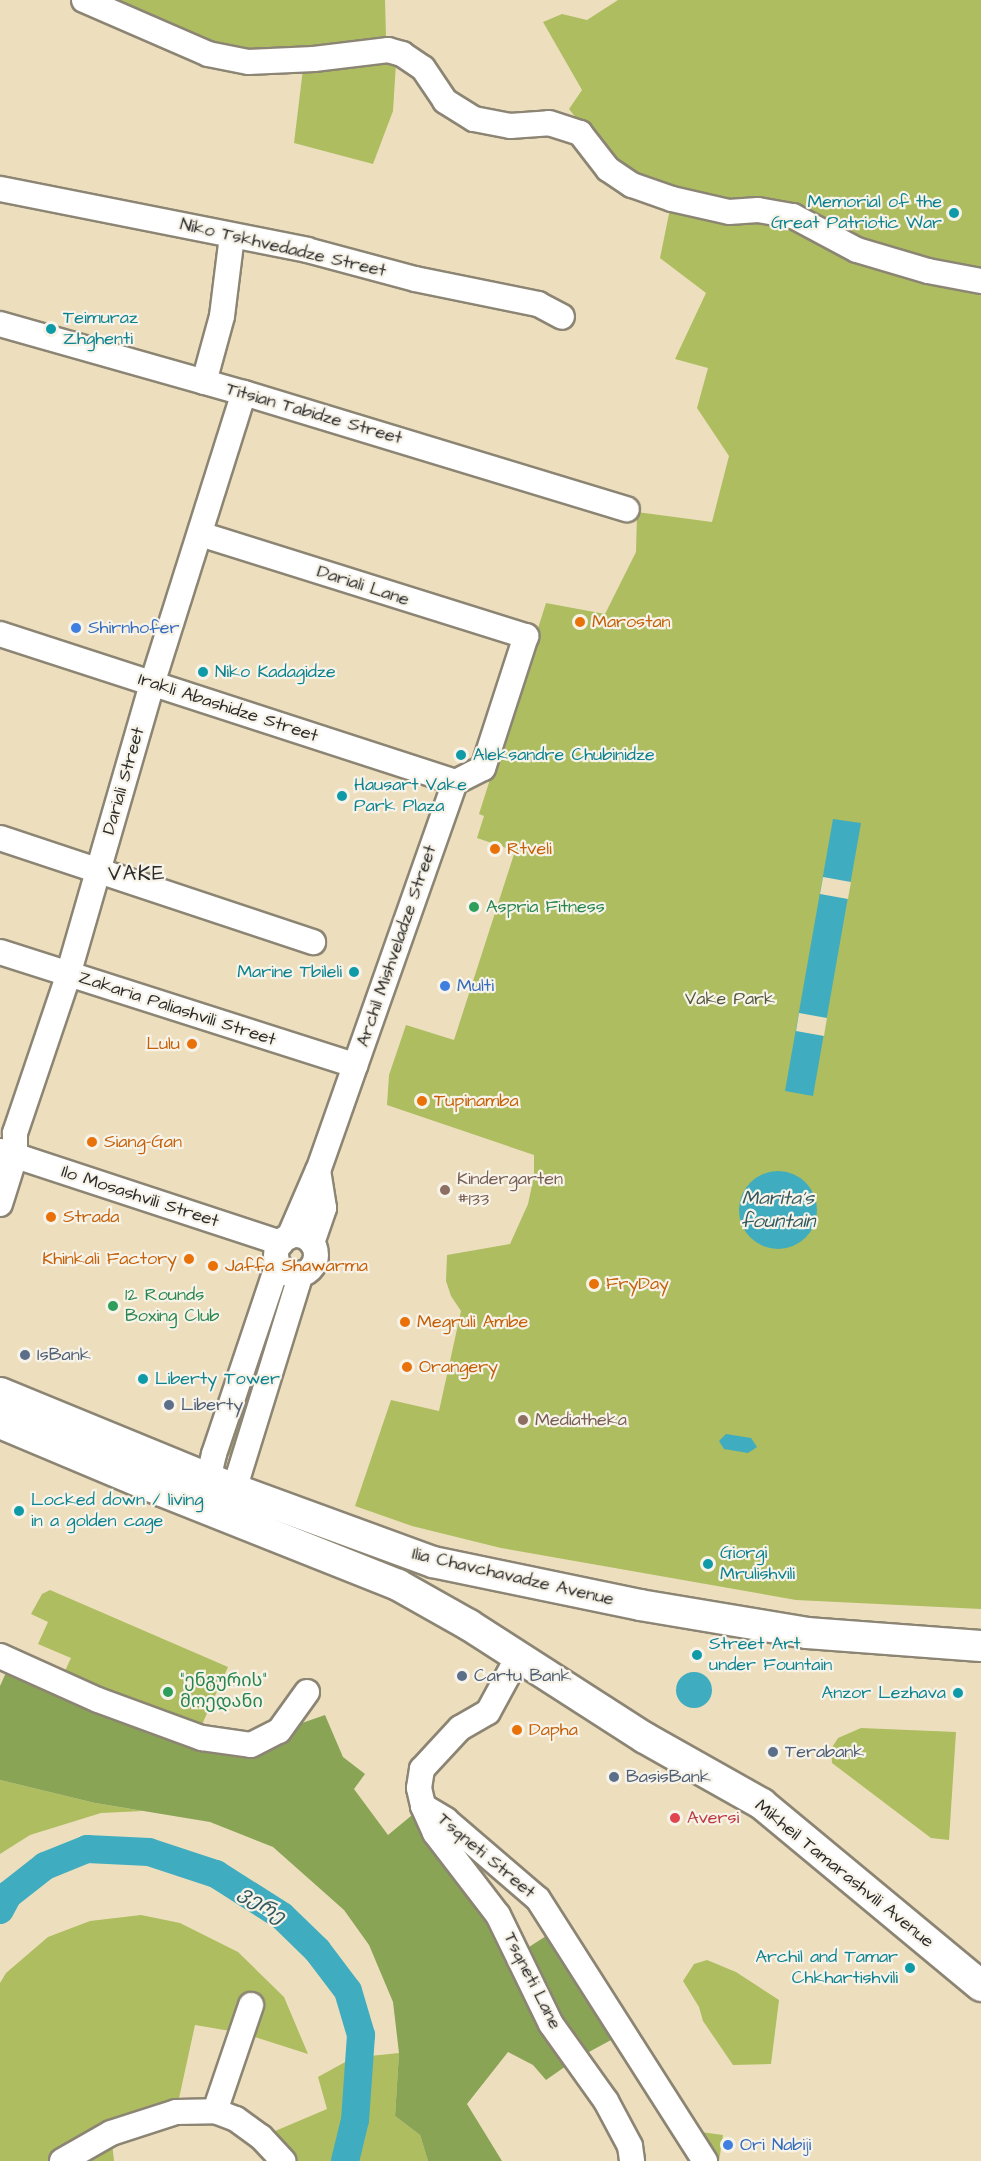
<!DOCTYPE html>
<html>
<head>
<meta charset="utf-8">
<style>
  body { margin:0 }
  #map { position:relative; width:981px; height:2161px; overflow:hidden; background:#eddfbe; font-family:"Architects Daughter","Noto Sans Georgian",sans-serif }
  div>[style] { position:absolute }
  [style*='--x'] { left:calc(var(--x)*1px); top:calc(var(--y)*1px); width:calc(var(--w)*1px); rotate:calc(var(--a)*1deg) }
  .green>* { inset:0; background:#adbd60 }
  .forest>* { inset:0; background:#8aa456 }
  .water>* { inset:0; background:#40acbf }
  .round { border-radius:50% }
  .pier>* { inset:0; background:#eddfbe }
  .river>* { height:28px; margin:-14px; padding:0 14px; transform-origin:14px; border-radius:14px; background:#40acbf }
  .roads { filter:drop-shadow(2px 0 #8c8574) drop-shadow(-2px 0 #8c8574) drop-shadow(0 2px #8c8574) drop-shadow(0 -2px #8c8574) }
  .minor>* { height:24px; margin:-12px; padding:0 12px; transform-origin:12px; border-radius:12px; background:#fff }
  .minor>.ring { margin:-12px; padding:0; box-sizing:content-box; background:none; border:24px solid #fff; border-radius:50% }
  .major>* { height:30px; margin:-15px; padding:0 15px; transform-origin:15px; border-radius:15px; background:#fff }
  .dots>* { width:16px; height:16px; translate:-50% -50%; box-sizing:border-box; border:3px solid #f7f3e8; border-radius:50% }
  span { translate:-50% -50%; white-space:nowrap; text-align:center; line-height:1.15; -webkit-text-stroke:4.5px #f7f3e8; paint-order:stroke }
  .culture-label { font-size:18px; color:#0d838f }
  .right { translate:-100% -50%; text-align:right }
  .left { translate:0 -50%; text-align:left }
  .street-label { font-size:18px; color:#2b2b2b }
  .food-label { font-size:18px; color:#c56008 }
  .shop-label { font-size:18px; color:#366cbe }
  .leisure-label { font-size:18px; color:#27864d }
  .park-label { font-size:18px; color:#52573b }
  .education-label { font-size:18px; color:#785e54 }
  .service-label { font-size:18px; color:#4e5e75 }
  .health-label { font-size:18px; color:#be3a42 }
  .water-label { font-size:20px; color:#32585f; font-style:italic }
  .quarter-label { font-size:21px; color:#2b2b2b; letter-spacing:1.5px }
</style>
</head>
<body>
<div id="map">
  <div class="green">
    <div style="clip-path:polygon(109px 0,385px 0,386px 37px,368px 46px,303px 53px,227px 51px)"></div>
    <div style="clip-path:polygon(618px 0,981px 0,981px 1609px,796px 1600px,501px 1548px,412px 1526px,355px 1506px,391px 1400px,439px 1411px,461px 1311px,451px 1296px,446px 1281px,447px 1255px,510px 1244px,528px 1204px,534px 1176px,534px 1155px,387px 1105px,389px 1075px,406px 1025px,454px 1040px,515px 851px,477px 838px,484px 816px,479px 814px,546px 603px,605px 614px,636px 552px,637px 512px,712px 522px,729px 456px,697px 408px,708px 368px,675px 359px,706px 293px,660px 258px,672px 199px,668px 190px,610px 161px,569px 109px,582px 90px,543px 22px,562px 14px,587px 20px)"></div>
    <div style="clip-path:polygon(396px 63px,393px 111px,373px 164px,294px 143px,303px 69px)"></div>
    <div style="clip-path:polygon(258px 1341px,271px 1345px,237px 1458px,222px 1452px)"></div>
    <div style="clip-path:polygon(50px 1590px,228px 1667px,199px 1731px,64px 1673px,71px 1658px,38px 1644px,48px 1622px,31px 1614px,42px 1594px)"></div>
    <div style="clip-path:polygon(861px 1728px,956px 1732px,949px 1840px,931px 1838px,832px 1763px,831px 1749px,838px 1738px)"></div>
    <div style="clip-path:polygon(0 1780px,95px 1803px,143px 1811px,101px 1813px,30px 1835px,0 1854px)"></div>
    <div style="clip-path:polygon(141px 1915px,180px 1923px,238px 1952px,284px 1997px,308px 2054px,242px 2033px,195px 2025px,176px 2112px,111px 2133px,114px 2161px,0 2161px,0 1983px,6px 1973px,48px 1937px,90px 1921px)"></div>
    <div style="clip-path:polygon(707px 1960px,736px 1972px,779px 2000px,771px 2064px,733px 2065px,703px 2021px,699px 2007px,683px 1981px,694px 1964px)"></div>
    <div style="clip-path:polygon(399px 2053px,395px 2116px,420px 2135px,428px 2161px,358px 2161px,369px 2112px,370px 2056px)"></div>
    <div style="clip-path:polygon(347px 2061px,346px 2128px,337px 2161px,283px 2161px,261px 2137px,327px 2109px,318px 2077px)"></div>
    <div style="clip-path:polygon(701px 2132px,723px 2135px,719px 2161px,714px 2161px)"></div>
  </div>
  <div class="forest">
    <div style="clip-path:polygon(9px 1666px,197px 1743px,279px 1731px,325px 1715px,343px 1757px,365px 1774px,354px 1789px,388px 1835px,423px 1806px,518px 1954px,557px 1929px,624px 2033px,576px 2059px,546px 2080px,533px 2065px,508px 2052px,467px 2104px,502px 2161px,428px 2161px,420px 2135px,395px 2116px,399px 2053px,393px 2002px,369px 1945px,344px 1910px,273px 1847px,210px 1822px,95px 1803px,0 1780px,0 1686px)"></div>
  </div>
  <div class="water">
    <div style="clip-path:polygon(833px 819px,861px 823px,813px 1096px,785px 1091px)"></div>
    <div class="round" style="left:739px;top:1171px;width:78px;height:78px"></div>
    <div style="clip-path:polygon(726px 1434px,751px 1438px,757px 1447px,748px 1453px,724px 1449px,719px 1441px)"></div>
    <div class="round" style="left:676px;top:1672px;width:36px;height:36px"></div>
  </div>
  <div class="pier">
    <div style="clip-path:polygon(823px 877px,851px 882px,848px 899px,820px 894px)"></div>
    <div style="clip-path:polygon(799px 1013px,827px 1018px,824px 1036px,796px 1031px)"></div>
  </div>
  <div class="river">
    <div style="--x:0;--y:1910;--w:17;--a:-62"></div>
    <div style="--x:8;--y:1895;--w:47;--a:-38.1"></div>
    <div style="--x:45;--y:1866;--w:45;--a:-22"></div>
    <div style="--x:87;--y:1849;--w:62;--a:2.8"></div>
    <div style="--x:149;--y:1852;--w:71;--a:18.2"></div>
    <div style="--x:216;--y:1874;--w:78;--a:32.5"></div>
    <div style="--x:282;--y:1916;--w:49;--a:44.2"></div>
    <div style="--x:317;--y:1950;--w:51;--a:52.9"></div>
    <div style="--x:348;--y:1991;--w:46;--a:73.5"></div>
    <div style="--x:361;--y:2035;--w:85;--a:94"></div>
    <div style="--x:355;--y:2120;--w:42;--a:103.7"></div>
  </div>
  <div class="roads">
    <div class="minor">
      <div style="--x:84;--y:0;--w:135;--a:23.5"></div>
      <div style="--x:208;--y:54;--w:41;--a:11.3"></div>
      <div style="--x:248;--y:62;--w:66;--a:-2.6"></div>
      <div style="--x:314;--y:59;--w:75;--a:-6.9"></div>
      <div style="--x:388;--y:50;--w:15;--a:16"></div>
      <div style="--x:402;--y:54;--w:25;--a:34"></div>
      <div style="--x:423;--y:68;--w:40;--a:56"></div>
      <div style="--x:445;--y:101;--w:34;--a:32"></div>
      <div style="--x:474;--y:119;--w:37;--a:11"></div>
      <div style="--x:510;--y:126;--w:39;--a:-4"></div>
      <div style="--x:549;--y:123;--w:33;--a:18"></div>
      <div style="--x:580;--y:133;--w:46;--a:52.1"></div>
      <div style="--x:608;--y:169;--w:29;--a:34"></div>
      <div style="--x:632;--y:185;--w:42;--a:19.3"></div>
      <div style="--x:672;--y:199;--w:58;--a:12.8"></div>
      <div style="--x:729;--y:212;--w:29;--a:-4"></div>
      <div style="--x:758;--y:210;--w:36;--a:10"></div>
      <div style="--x:793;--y:216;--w:72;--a:28"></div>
      <div style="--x:857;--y:250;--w:74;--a:16.5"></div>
      <div style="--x:928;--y:271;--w:54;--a:10.7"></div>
      <div style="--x:0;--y:189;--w:313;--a:11.2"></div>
      <div style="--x:307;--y:250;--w:112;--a:15"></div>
      <div style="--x:415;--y:279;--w:126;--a:11.5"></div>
      <div style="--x:538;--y:304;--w:27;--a:28"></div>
      <div style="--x:0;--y:324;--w:254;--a:15.8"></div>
      <div style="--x:244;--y:393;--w:400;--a:16.9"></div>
      <div style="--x:204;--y:382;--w:68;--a:-74.7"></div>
      <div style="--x:222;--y:316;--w:81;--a:-82.9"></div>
      <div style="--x:200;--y:534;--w:342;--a:17.4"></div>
      <div style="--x:526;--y:636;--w:139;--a:108"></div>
      <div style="--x:483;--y:768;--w:31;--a:153"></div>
      <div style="--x:455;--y:782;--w:411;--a:109.4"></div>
      <div style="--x:318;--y:1170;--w:73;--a:113.4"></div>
      <div style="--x:0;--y:634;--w:478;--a:18"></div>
      <div style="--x:0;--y:838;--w:330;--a:18.4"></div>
      <div style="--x:0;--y:952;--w:373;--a:17.7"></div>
      <div style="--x:1;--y:1151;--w:295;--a:18.2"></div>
      <div style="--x:0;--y:1204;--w:50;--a:-72.6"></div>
      <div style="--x:15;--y:1156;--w:23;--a:-90"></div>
      <div style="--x:15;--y:1133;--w:159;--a:-71.3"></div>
      <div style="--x:66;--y:982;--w:310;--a:-73.9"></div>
      <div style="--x:152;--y:684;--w:305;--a:-72.5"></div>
      <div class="ring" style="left:276px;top:1235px;width:16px;height:16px"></div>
      <div style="--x:312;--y:1243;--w:37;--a:-71"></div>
      <div style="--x:324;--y:1208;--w:38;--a:-99"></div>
      <div style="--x:239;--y:1491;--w:14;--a:-94"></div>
      <div style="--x:238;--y:1477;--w:213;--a:-72.8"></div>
      <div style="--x:204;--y:1496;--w:43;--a:-76.6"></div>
      <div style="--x:214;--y:1454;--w:200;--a:-71.4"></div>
      <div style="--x:519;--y:1655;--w:65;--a:118.5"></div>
      <div style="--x:488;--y:1712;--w:32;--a:150"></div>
      <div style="--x:460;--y:1728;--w:56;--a:132.8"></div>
      <div style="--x:422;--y:1769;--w:19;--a:99"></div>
      <div style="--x:419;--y:1788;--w:18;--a:77"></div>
      <div style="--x:423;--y:1806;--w:27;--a:31"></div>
      <div style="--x:446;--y:1820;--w:121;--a:40.7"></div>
      <div style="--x:538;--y:1899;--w:311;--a:57.5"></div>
      <div style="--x:0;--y:1656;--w:107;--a:24.2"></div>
      <div style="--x:98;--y:1700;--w:111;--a:20.1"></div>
      <div style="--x:202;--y:1738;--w:49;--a:8.1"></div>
      <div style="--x:251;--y:1745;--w:31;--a:-27"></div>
      <div style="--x:279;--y:1731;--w:48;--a:-54.3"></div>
      <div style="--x:423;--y:1806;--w:30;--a:66"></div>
      <div style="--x:435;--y:1833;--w:103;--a:52.5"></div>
      <div style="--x:498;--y:1915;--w:121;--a:64.1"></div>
      <div style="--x:551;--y:2024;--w:95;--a:54.5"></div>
      <div style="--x:606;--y:2101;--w:51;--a:61.9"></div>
      <div style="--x:630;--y:2146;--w:15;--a:82"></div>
      <div style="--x:215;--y:2111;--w:112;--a:-71.2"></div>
      <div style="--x:62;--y:2161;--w:56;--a:-29.7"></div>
      <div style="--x:111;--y:2133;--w:68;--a:-17.9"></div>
      <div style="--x:176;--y:2112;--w:39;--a:-1"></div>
      <div style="--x:215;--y:2111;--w:22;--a:21"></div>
      <div style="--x:236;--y:2119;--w:31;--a:36"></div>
      <div style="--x:261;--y:2137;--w:33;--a:47"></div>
    </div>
    <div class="major">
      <div style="--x:0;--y:1393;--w:258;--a:22.3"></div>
      <div style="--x:239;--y:1491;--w:207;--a:20.1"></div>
      <div style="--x:433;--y:1562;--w:211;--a:11.7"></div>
      <div style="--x:640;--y:1605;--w:169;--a:9.5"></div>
      <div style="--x:807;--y:1633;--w:174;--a:4.3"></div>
      <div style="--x:0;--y:1423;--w:176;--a:22.8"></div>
      <div style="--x:162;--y:1491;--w:254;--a:21.7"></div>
      <div style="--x:398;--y:1585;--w:81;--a:29.4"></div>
      <div style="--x:469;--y:1625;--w:209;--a:32.7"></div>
      <div style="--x:645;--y:1738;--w:134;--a:29.4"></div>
      <div style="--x:762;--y:1804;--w:285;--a:39.7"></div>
    </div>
  </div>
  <div class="dots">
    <div style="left:954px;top:213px;background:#0f9aa8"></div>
    <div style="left:51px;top:329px;background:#0f9aa8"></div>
    <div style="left:580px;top:622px;background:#e8710a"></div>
    <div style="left:76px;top:628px;background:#3f7fe0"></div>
    <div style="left:203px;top:672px;background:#0f9aa8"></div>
    <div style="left:461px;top:755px;background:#0f9aa8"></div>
    <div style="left:342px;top:796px;background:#0f9aa8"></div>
    <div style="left:495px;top:849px;background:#e8710a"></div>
    <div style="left:474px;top:907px;background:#2e9e5b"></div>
    <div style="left:354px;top:972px;background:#0f9aa8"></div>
    <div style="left:445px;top:986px;background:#3f7fe0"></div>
    <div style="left:192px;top:1044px;background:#e8710a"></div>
    <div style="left:422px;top:1101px;background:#e8710a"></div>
    <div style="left:92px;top:1142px;background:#e8710a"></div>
    <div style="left:445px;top:1190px;background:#8d6e63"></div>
    <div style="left:51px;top:1217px;background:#e8710a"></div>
    <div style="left:189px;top:1259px;background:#e8710a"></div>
    <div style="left:213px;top:1266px;background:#e8710a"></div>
    <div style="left:594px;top:1284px;background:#e8710a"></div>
    <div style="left:113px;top:1306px;background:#2e9e5b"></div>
    <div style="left:405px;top:1322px;background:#e8710a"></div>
    <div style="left:25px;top:1355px;background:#5c6f8a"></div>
    <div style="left:407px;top:1367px;background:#e8710a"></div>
    <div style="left:143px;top:1379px;background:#0f9aa8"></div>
    <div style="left:169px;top:1405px;background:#5c6f8a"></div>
    <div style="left:523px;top:1420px;background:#8d6e63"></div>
    <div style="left:19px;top:1511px;background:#0f9aa8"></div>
    <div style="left:708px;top:1564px;background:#0f9aa8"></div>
    <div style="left:697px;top:1655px;background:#0f9aa8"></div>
    <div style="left:462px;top:1676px;background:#5c6f8a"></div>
    <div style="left:168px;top:1692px;background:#2e9e5b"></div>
    <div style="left:958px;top:1693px;background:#0f9aa8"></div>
    <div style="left:517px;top:1730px;background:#e8710a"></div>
    <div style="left:773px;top:1752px;background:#5c6f8a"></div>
    <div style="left:614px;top:1777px;background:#5c6f8a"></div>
    <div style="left:675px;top:1818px;background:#e0444e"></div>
    <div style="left:910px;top:1968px;background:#0f9aa8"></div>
    <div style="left:728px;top:2145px;background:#3f7fe0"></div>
  </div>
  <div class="culture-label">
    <span class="right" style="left:942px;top:213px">Memorial of the<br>Great Patriotic War</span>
    <span class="left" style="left:63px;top:329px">Teimuraz<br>Zhghenti</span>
    <span class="left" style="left:215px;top:672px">Niko Kadagidze</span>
    <span class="left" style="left:473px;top:755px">Aleksandre Chubinidze</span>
    <span class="left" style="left:354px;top:796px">Hausart Vake<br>Park Plaza</span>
    <span class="right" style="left:342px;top:972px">Marine Tbileli</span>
    <span class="left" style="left:155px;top:1379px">Liberty Tower</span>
    <span class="left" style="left:31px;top:1511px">Locked down / living<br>in a golden cage</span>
    <span class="left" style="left:720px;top:1564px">Giorgi<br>Mrulishvili</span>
    <span class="left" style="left:709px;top:1655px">Street Art<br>under Fountain</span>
    <span class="right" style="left:946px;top:1693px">Anzor Lezhava</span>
    <span class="right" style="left:898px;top:1968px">Archil and Tamar<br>Chkhartishvili</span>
  </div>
  <div class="street-label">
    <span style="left:283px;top:248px;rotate:13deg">Niko Tskhvedadze Street</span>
    <span style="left:314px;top:414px;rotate:16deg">Titsian Tabidze Street</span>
    <span style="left:363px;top:586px;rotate:18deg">Dariali Lane</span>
    <span style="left:228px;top:708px;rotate:18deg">Irakli Abashidze Street</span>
    <span style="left:124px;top:781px;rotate:-74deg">Dariali Street</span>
    <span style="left:397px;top:946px;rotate:-71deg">Archil Mishveladze Street</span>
    <span style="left:177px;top:1009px;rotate:18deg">Zakaria Paliashvili Street</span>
    <span style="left:140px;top:1197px;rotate:18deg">Ilo Mosashvili Street</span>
    <span style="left:513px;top:1577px;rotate:13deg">Ilia Chavchavadze Avenue</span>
    <span style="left:486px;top:1856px;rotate:40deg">Tsqneti Street</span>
    <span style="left:844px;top:1874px;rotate:39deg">Mikheil Tamarashvili Avenue</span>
    <span style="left:532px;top:1981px;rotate:63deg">Tsqneti Lane</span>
  </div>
  <div class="food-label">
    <span class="left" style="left:592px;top:622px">Marostan</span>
    <span class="left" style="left:507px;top:849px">Rtveli</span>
    <span class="right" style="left:180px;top:1044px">Lulu</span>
    <span class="left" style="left:434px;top:1101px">Tupinamba</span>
    <span class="left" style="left:104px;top:1142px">Siang-Gan</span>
    <span class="left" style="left:63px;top:1217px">Strada</span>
    <span class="right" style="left:177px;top:1259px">Khinkali Factory</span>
    <span class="left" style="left:225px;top:1266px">Jaffa Shawarma</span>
    <span class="left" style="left:606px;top:1284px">FryDay</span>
    <span class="left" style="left:417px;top:1322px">Megruli Ambe</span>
    <span class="left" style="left:419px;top:1367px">Orangery</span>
    <span class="left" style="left:529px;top:1730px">Dapha</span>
  </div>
  <div class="shop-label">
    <span class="left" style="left:88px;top:628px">Shirnhofer</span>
    <span class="left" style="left:457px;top:986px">Multi</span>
    <span class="left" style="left:740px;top:2145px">Ori Nabiji</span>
  </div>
  <div class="leisure-label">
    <span class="left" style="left:486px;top:907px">Aspria Fitness</span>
    <span class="left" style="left:125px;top:1306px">12 Rounds<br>Boxing Club</span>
    <span class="left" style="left:180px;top:1692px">"ენგურის"<br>მოედანი</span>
  </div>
  <div class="park-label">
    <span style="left:730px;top:999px">Vake Park</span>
  </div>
  <div class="education-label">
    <span class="left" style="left:457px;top:1190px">Kindergarten<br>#133</span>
    <span class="left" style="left:535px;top:1420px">Mediatheka</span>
  </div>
  <div class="service-label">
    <span class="left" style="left:37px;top:1355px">IsBank</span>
    <span class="left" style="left:181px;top:1405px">Liberty</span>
    <span class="left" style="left:474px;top:1676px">Cartu Bank</span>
    <span class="left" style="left:785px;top:1752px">Terabank</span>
    <span class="left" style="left:626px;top:1777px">BasisBank</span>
  </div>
  <div class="health-label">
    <span class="left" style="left:687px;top:1818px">Aversi</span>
  </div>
  <div class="water-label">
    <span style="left:778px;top:1210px">Marita's<br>fountain</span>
    <span style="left:262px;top:1905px;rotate:34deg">ვერე</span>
  </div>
  <div class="quarter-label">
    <span style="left:137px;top:874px">VAKE</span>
  </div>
</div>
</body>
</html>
